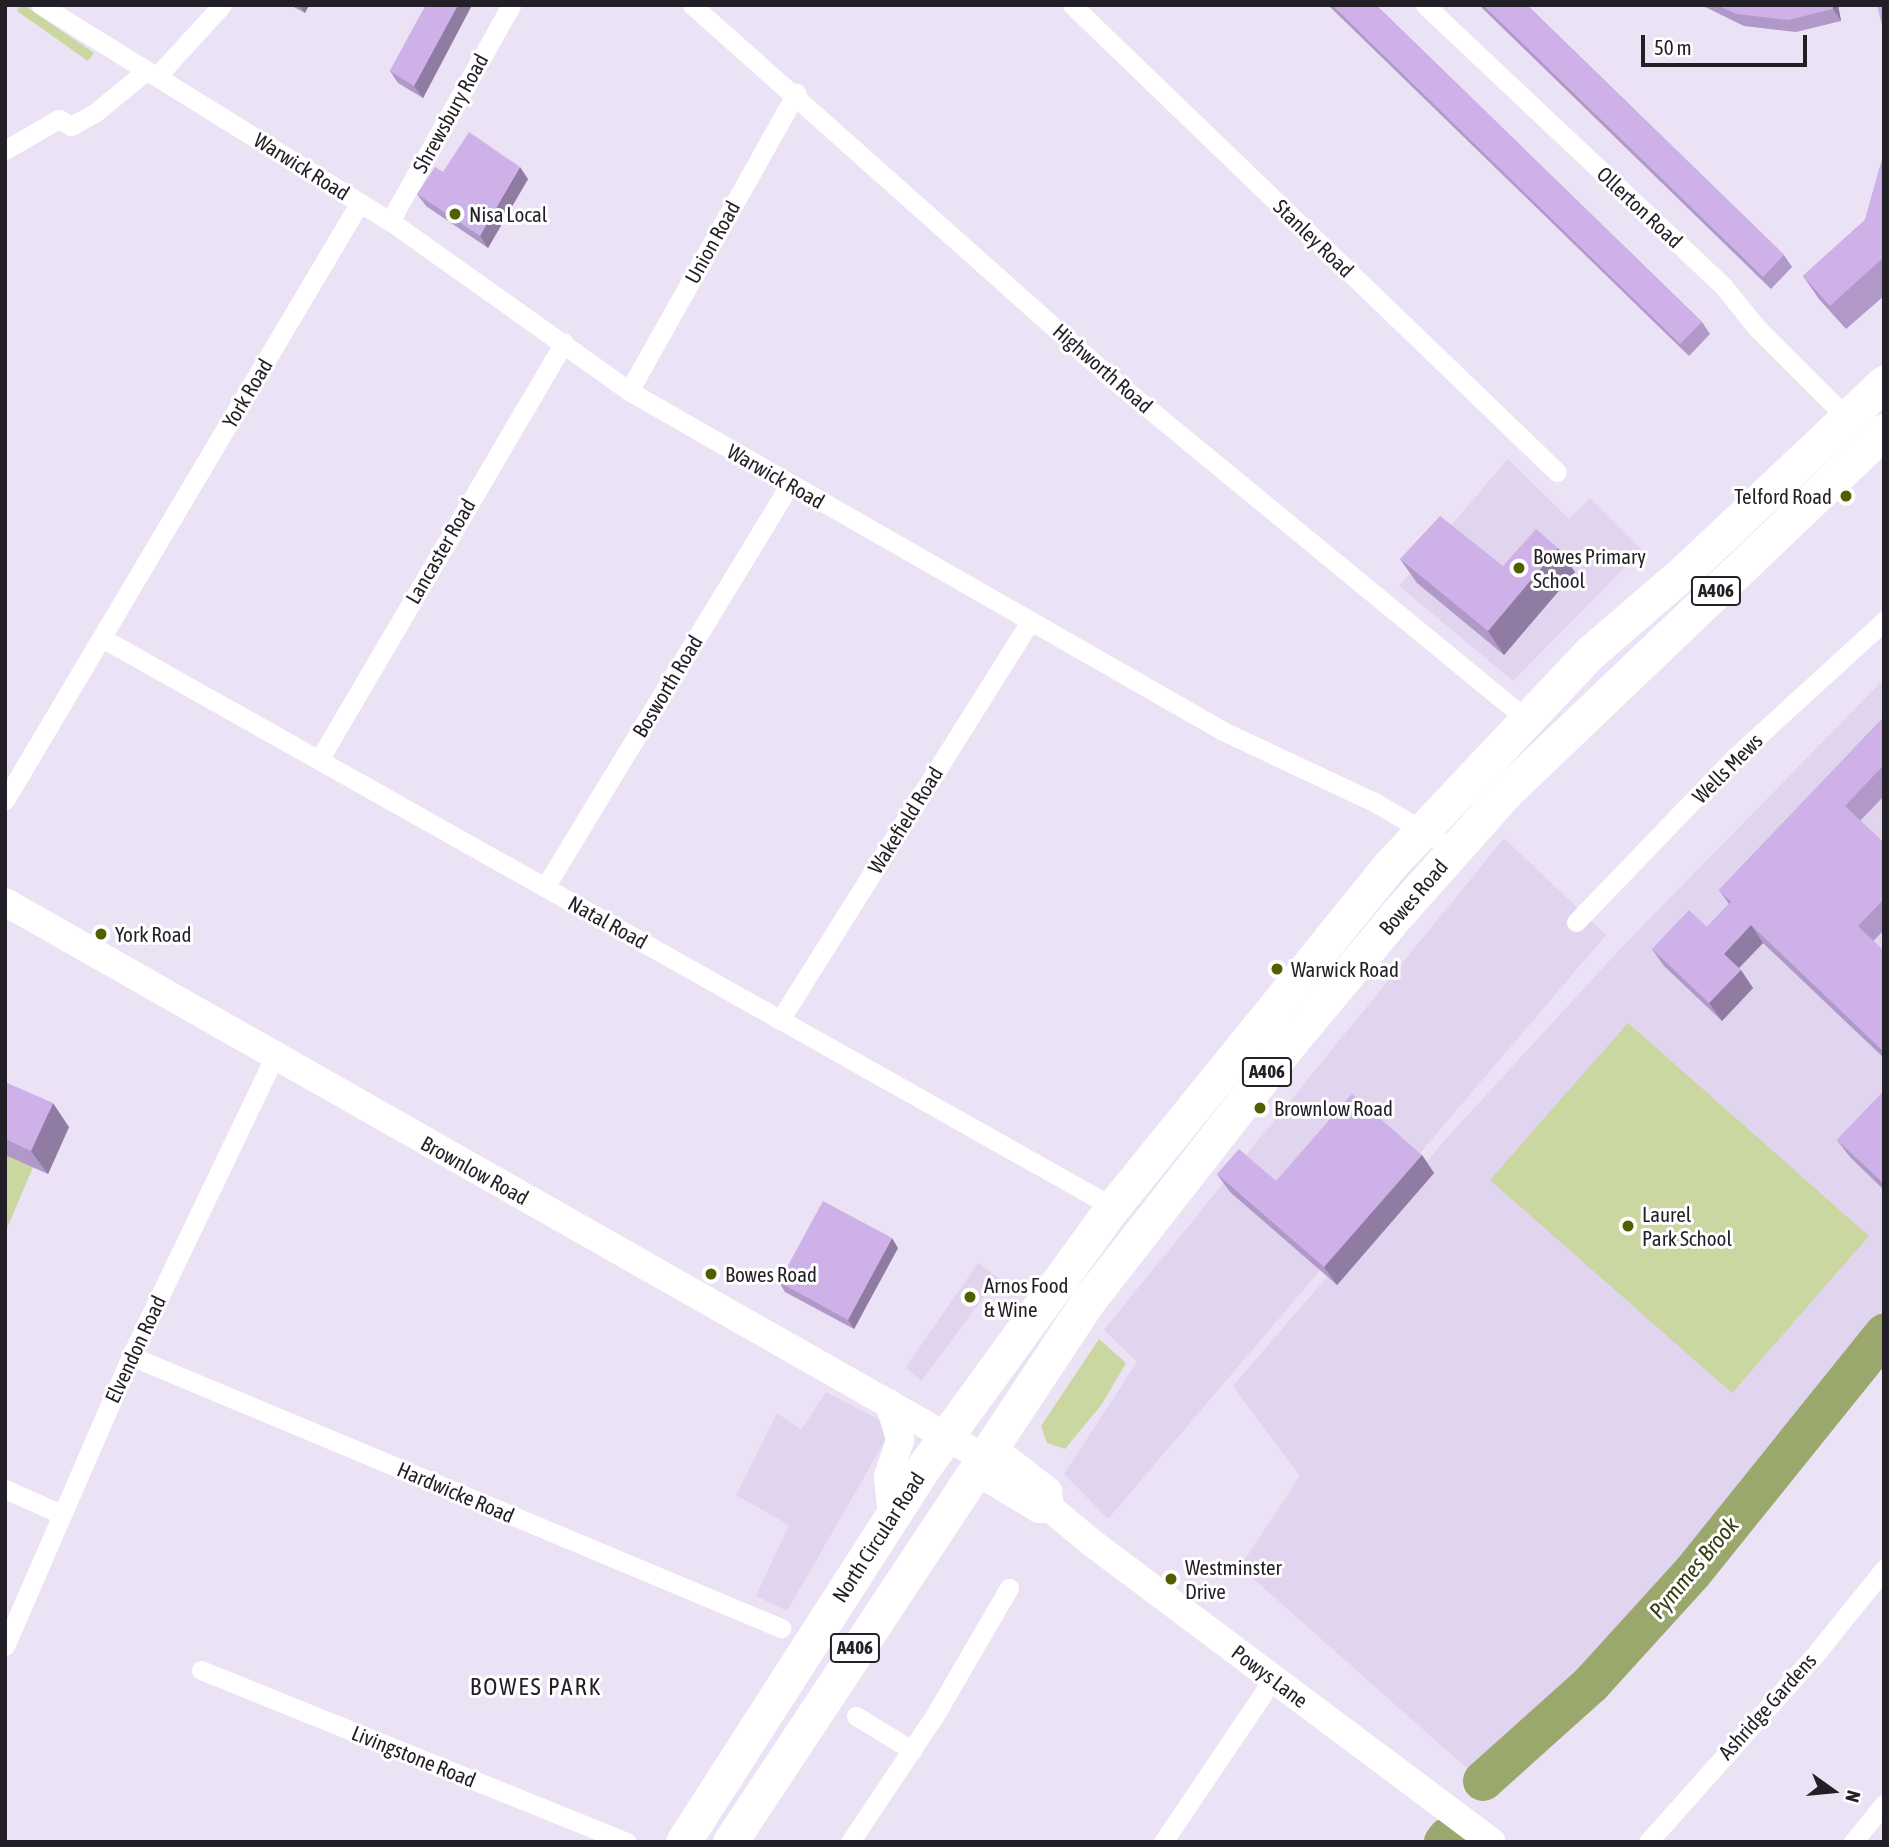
<!DOCTYPE html>
<html>
<head>
<meta charset="utf-8">
<style>
  body { margin:0 }
  #map { position:relative; width:1889px; height:1847px; overflow:hidden; background:#ece2f6; font-family:"Asap Condensed",sans-serif }
  div>[style] { position:absolute }
  [style*='--x'] { left:calc(var(--x)*1px); top:calc(var(--y)*1px); width:calc(var(--w)*1px); rotate:calc(var(--a)*1deg) }
  .built>* { inset:0; background:#e1d4ee }
  .green>* { inset:0; background:#cad7a0 }
  .river>* { height:40px; margin:-20px; padding:0 20px; transform-origin:20px; border-radius:20px; background:#9ba86d }
  .street>* { height:19px; margin:-9.5px; padding:0 9.5px; transform-origin:9.5px; border-radius:9.5px; background:#fff }
  .secondary>* { height:28px; margin:-14px; padding:0 14px; transform-origin:14px; border-radius:14px; background:#fff }
  .highway>* { height:35px; margin:-17.5px; padding:0 17.5px; transform-origin:17.5px; border-radius:17.5px; background:#fff }
  .wall>* { inset:0; background:#b098c8 }
  .shaded-wall>* { inset:0; background:#907ca2 }
  .building>* { inset:0; background:#cdb1e8 }
  .dots>* { width:19px; height:19px; translate:-50% -50%; box-sizing:border-box; border:4px solid #fff; border-radius:50% }
  span { translate:-50% -50%; white-space:nowrap; text-align:center; line-height:1.15; -webkit-text-stroke:6px #fff; paint-order:stroke }
  .shield-label span { padding:2px 5px; background:#fff; border:2px solid; border-radius:5px; -webkit-text-stroke-width:0 }
  .shield-label { font-size:19px; color:#231f26; font-weight:700 }
  .street-label { font-size:21px; color:#231f26 }
  .poi-label { font-size:21px; color:#231f26 }
  .left { translate:0 -50%; text-align:left }
  .right { translate:-100% -50%; text-align:right }
  .water-label { font-size:23px; color:#363e11; font-style:italic }
  .quarter-label { font-size:24px; color:#231f26; letter-spacing:2px }
  .frame { position:absolute; inset:0; border:7px solid #231f26; pointer-events:none }
  .north { position:absolute; left:1798px; top:1756px; width:70px; height:70px; -webkit-text-stroke:5px #fff; paint-order:stroke; rotate:105deg; font-size:19px; font-weight:700; line-height:28px; text-align:center; color:#231f26 }
  .north::after { content:''; display:block; margin:auto; width:24px; height:32px; background:#231f26; clip-path:polygon(50% 0,100% 100%,50% 72%,0 100%) }
  .scale { position:absolute; left:1641px; top:35px; width:166px; height:32px; box-sizing:border-box; border:4px solid #231f26; border-top:0; padding-left:9px; font-size:21px; line-height:24px; white-space:nowrap; color:#231f26; -webkit-text-stroke:5px #fff; paint-order:stroke }
</style>
</head>
<body>
<div id="map">
  <div class="built">
    <div style="clip-path:polygon(1508px 459px,1569px 519px,1590px 498px,1642px 550px,1513px 681px,1399px 586px)"></div>
    <div style="clip-path:polygon(1884px 679px,1884px 1320px,1753px 1480px,1584px 1669px,1471px 1772px,1240px 1567px,1300px 1476px,1233px 1386px,1453px 1131px,1622px 947px)"></div>
    <div style="clip-path:polygon(1504px 838px,1606px 935px,1108px 1519px,1064px 1474px,1137px 1362px,1104px 1330px)"></div>
    <div style="clip-path:polygon(978px 1263px,998px 1278px,921px 1381px,906px 1367px)"></div>
    <div style="clip-path:polygon(826px 1392px,893px 1427px,787px 1611px,756px 1596px,789px 1525px,736px 1495px,777px 1413px,801px 1430px)"></div>
  </div>
  <div class="green">
    <div style="clip-path:polygon(20px 5px,24px 5px,94px 53px,88px 61px,17px 11px)"></div>
    <div style="clip-path:polygon(1628px 1023px,1869px 1236px,1732px 1393px,1490px 1180px)"></div>
    <div style="clip-path:polygon(5px 1155px,33px 1167px,5px 1233px)"></div>
    <div style="clip-path:polygon(1099px 1339px,1126px 1363px,1102px 1404px,1065px 1449px,1047px 1443px,1041px 1426px)"></div>
  </div>
  <div class="river">
    <div style="--x:1483;--y:1781;--w:145;--a:-41.9"></div>
    <div style="--x:1591;--y:1684;--w:150;--a:-47.7"></div>
    <div style="--x:1692;--y:1573;--w:307;--a:-51.2"></div>
    <div style="--x:1444;--y:1842;--w:6;--a:-51"></div>
  </div>
  <div class="street">
    <div style="--x:41;--y:5;--w:410;--a:31.8"></div>
    <div style="--x:390;--y:221;--w:293;--a:35.4"></div>
    <div style="--x:629;--y:391;--w:684;--a:29.79"></div>
    <div style="--x:1223;--y:731;--w:169;--a:25.2"></div>
    <div style="--x:1376;--y:803;--w:91;--a:30.5"></div>
    <div style="--x:692;--y:5;--w:560;--a:41.67"></div>
    <div style="--x:1110;--y:377;--w:539;--a:39.42"></div>
    <div style="--x:1072;--y:5;--w:673;--a:43.92"></div>
    <div style="--x:1425;--y:5;--w:411;--a:43.3"></div>
    <div style="--x:1724;--y:287;--w:53;--a:51.2"></div>
    <div style="--x:1757;--y:328;--w:126;--a:45"></div>
    <div style="--x:157;--y:76;--w:96;--a:-47.5"></div>
    <div style="--x:5;--y:150;--w:62;--a:-29.9"></div>
    <div style="--x:59;--y:119;--w:14;--a:30"></div>
    <div style="--x:71;--y:126;--w:29;--a:-29"></div>
    <div style="--x:96;--y:112;--w:65;--a:-39.4"></div>
    <div style="--x:390;--y:221;--w:248;--a:-60.7"></div>
    <div style="--x:629;--y:391;--w:342;--a:-60.7"></div>
    <div style="--x:102;--y:638;--w:1160;--a:29.37"></div>
    <div style="--x:319;--y:760;--w:484;--a:-59.6"></div>
    <div style="--x:5;--y:800;--w:695;--a:-59.3"></div>
    <div style="--x:545;--y:887;--w:470;--a:-58.7"></div>
    <div style="--x:1576;--y:922;--w:229;--a:-46.1"></div>
    <div style="--x:1735;--y:757;--w:202;--a:-42.4"></div>
    <div style="--x:780;--y:1020;--w:471;--a:-57.9"></div>
    <div style="--x:131;--y:1356;--w:705;--a:22.71"></div>
    <div style="--x:5;--y:1489;--w:61;--a:24.1"></div>
    <div style="--x:5;--y:1646;--w:316;--a:-66.5"></div>
    <div style="--x:131;--y:1356;--w:331;--a:-64.4"></div>
    <div style="--x:201;--y:1670;--w:459;--a:22"></div>
    <div style="--x:856;--y:1716;--w:66;--a:31.3"></div>
    <div style="--x:850;--y:1842;--w:153;--a:-56.2"></div>
    <div style="--x:935;--y:1715;--w:147;--a:-59.8"></div>
    <div style="--x:1163;--y:1842;--w:197;--a:-56"></div>
    <div style="--x:1648;--y:1842;--w:249;--a:-48.3"></div>
    <div style="--x:1814;--y:1656;--w:112;--a:-51.2"></div>
    <div style="--x:1853;--y:1842;--w:49;--a:-50.8"></div>
  </div>
  <div class="secondary">
    <div style="--x:5;--y:902;--w:1126;--a:29.59"></div>
    <div style="--x:984;--y:1458;--w:20;--a:-3"></div>
    <div style="--x:1004;--y:1457;--w:56;--a:37.7"></div>
    <div style="--x:1048;--y:1491;--w:17;--a:83"></div>
    <div style="--x:1050;--y:1508;--w:55;--a:39.8"></div>
    <div style="--x:1092;--y:1543;--w:499;--a:36.8"></div>
    <div style="--x:889;--y:1403;--w:39;--a:73"></div>
    <div style="--x:900;--y:1440;--w:39;--a:108"></div>
    <div style="--x:888;--y:1477;--w:36;--a:84"></div>
    <div style="--x:984;--y:1458;--w:22;--a:77"></div>
    <div style="--x:989;--y:1479;--w:58;--a:31"></div>
    <div style="--x:1039;--y:1509;--w:11;--a:-5"></div>
  </div>
  <div class="highway">
    <div style="--x:683;--y:1842;--w:449;--a:-57.3"></div>
    <div style="--x:926;--y:1464;--w:318;--a:-54"></div>
    <div style="--x:1113;--y:1207;--w:440;--a:-51"></div>
    <div style="--x:1390;--y:865;--w:293;--a:-46.7"></div>
    <div style="--x:1591;--y:652;--w:124;--a:-40.8"></div>
    <div style="--x:1685;--y:571;--w:274;--a:-43.4"></div>
    <div style="--x:730;--y:1842;--w:649;--a:-56.51"></div>
    <div style="--x:1088;--y:1301;--w:326;--a:-52"></div>
    <div style="--x:1289;--y:1044;--w:173;--a:-50.2"></div>
    <div style="--x:1400;--y:911;--w:159;--a:-48.3"></div>
    <div style="--x:1506;--y:792;--w:523;--a:-43.68"></div>
  </div>
  <div class="wall">
    <div style="clip-path:polygon(290px 5px,309px 5px,305px 13px)"></div>
    <div style="clip-path:polygon(426px 5px,472px 5px,423px 98px,398px 83px,390px 71px)"></div>
    <div style="clip-path:polygon(1328px 5px,1376px 5px,1702px 322px,1710px 334px,1689px 356px)"></div>
    <div style="clip-path:polygon(1479px 5px,1527px 5px,1784px 255px,1792px 267px,1771px 289px)"></div>
    <div style="clip-path:polygon(1701px 5px,1838px 5px,1841px 21px,1796px 32px,1744px 26px)"></div>
    <div style="clip-path:polygon(1884px 153px,1884px 296px,1846px 329px,1819px 299px,1803px 276px,1865px 220px)"></div>
    <div style="clip-path:polygon(443px 172px,528px 179px,488px 248px,426px 206px,417px 194px)"></div>
    <div style="clip-path:polygon(1400px 559px,1503px 566px,1575px 572px,1504px 655px,1417px 583px)"></div>
    <div style="clip-path:polygon(1884px 717px,1884px 796px,1860px 821px,1882px 841px,1884px 839px,1884px 930px,1873px 941px,1884px 951px,1884px 1058px,1763px 943px,1739px 968px,1753px 988px,1722px 1021px,1664px 966px,1652px 949px,1707px 927px,1729px 904px,1719px 890px)"></div>
    <div style="clip-path:polygon(5px 1082px,69px 1127px,48px 1174px,5px 1155px)"></div>
    <div style="clip-path:polygon(1884px 1091px,1884px 1190px,1850px 1157px,1837px 1140px)"></div>
    <div style="clip-path:polygon(1422px 1155px,1434px 1173px,1337px 1285px,1230px 1192px,1217px 1174px,1276px 1181px)"></div>
    <div style="clip-path:polygon(898px 1248px,854px 1329px,785px 1292px,779px 1282px)"></div>
  </div>
  <div class="shaded-wall">
    <div style="clip-path:polygon(299px 5px,309px 5px,305px 13px)"></div>
    <div style="clip-path:polygon(458px 5px,472px 5px,423px 98px,414px 86px)"></div>
    <div style="clip-path:polygon(1832px 5px,1838px 5px,1841px 21px,1833px 9px)"></div>
    <div style="clip-path:polygon(520px 167px,528px 179px,488px 248px,480px 236px)"></div>
    <div style="clip-path:polygon(1558px 548px,1575px 572px,1504px 655px,1488px 631px)"></div>
    <div style="clip-path:polygon(1751px 925px,1763px 943px,1736px 971px,1724px 954px)"></div>
    <div style="clip-path:polygon(1741px 970px,1753px 988px,1722px 1021px,1709px 1003px)"></div>
    <div style="clip-path:polygon(53px 1103px,69px 1127px,48px 1174px,31px 1151px)"></div>
    <div style="clip-path:polygon(1422px 1155px,1434px 1173px,1337px 1285px,1324px 1267px)"></div>
    <div style="clip-path:polygon(892px 1238px,898px 1248px,854px 1329px,848px 1320px)"></div>
  </div>
  <div class="building">
    <div style="clip-path:polygon(426px 5px,458px 5px,414px 86px,390px 71px)"></div>
    <div style="clip-path:polygon(1332px 5px,1376px 5px,1702px 322px,1680px 344px)"></div>
    <div style="clip-path:polygon(1483px 5px,1527px 5px,1784px 255px,1763px 277px)"></div>
    <div style="clip-path:polygon(1717px 5px,1832px 5px,1833px 9px,1788px 20px,1736px 14px)"></div>
    <div style="clip-path:polygon(1877px 5px,1884px 5px,1884px 34px)"></div>
    <div style="clip-path:polygon(469px 132px,520px 167px,480px 236px,417px 194px,435px 167px,443px 172px)"></div>
    <div style="clip-path:polygon(1884px 153px,1884px 257px,1830px 306px,1803px 276px,1865px 220px)"></div>
    <div style="clip-path:polygon(1440px 516px,1503px 566px,1536px 529px,1558px 548px,1488px 631px,1400px 559px)"></div>
    <div style="clip-path:polygon(1884px 717px,1884px 768px,1882px 767px,1845px 806px,1882px 841px,1884px 839px,1884px 899px,1858px 926px,1884px 951px,1884px 1052px,1751px 925px,1724px 954px,1741px 970px,1709px 1003px,1652px 949px,1689px 910px,1707px 927px,1731px 902px,1719px 890px)"></div>
    <div style="clip-path:polygon(5px 1082px,53px 1103px,31px 1151px,5px 1139px)"></div>
    <div style="clip-path:polygon(1884px 1091px,1884px 1184px,1837px 1140px)"></div>
    <div style="clip-path:polygon(1352px 1094px,1422px 1155px,1324px 1267px,1217px 1174px,1239px 1149px,1276px 1181px)"></div>
    <div style="clip-path:polygon(823px 1201px,892px 1238px,848px 1320px,779px 1282px)"></div>
  </div>
  <div class="dots">
    <div style="left:455px;top:214px;background:#525f00"></div>
    <div style="left:1846px;top:496px;background:#525f00"></div>
    <div style="left:1519px;top:568px;background:#525f00"></div>
    <div style="left:101px;top:934px;background:#525f00"></div>
    <div style="left:1277px;top:969px;background:#525f00"></div>
    <div style="left:1260px;top:1108px;background:#525f00"></div>
    <div style="left:1628px;top:1226px;background:#525f00"></div>
    <div style="left:711px;top:1274px;background:#525f00"></div>
    <div style="left:970px;top:1297px;background:#525f00"></div>
    <div style="left:1171px;top:1579px;background:#525f00"></div>
  </div>
  <div class="shield-label">
    <span style="left:1716px;top:591px">A406</span>
    <span style="left:1267px;top:1072px">A406</span>
    <span style="left:855px;top:1648px">A406</span>
  </div>
  <div class="street-label">
    <span style="left:450px;top:113px;rotate:-61deg">Shrewsbury Road</span>
    <span style="left:302px;top:166px;rotate:32deg">Warwick Road</span>
    <span style="left:1640px;top:207px;rotate:43deg">Ollerton Road</span>
    <span style="left:1314px;top:238px;rotate:44deg">Stanley Road</span>
    <span style="left:712px;top:242px;rotate:-61deg">Union Road</span>
    <span style="left:1103px;top:368px;rotate:41deg">Highworth Road</span>
    <span style="left:247px;top:393px;rotate:-59deg">York Road</span>
    <span style="left:776px;top:476px;rotate:30deg">Warwick Road</span>
    <span style="left:440px;top:551px;rotate:-60deg">Lancaster Road</span>
    <span style="left:667px;top:686px;rotate:-59deg">Bosworth Road</span>
    <span style="left:1727px;top:768px;rotate:-45deg">Wells Mews</span>
    <span style="left:905px;top:820px;rotate:-58deg">Wakefield Road</span>
    <span style="left:1413px;top:897px;rotate:-49deg">Bowes Road</span>
    <span style="left:608px;top:922px;rotate:29deg">Natal Road</span>
    <span style="left:475px;top:1170px;rotate:29deg">Brownlow Road</span>
    <span style="left:135px;top:1349px;rotate:-65deg">Elvendon Road</span>
    <span style="left:456px;top:1492px;rotate:23deg">Hardwicke Road</span>
    <span style="left:878px;top:1537px;rotate:-57deg">North Circular Road</span>
    <span style="left:1270px;top:1676px;rotate:37deg">Powys Lane</span>
    <span style="left:1767px;top:1706px;rotate:-48deg">Ashridge Gardens</span>
    <span style="left:414px;top:1756px;rotate:22deg">Livingstone Road</span>
  </div>
  <div class="poi-label">
    <span class="left" style="left:469px;top:214px">Nisa Local</span>
    <span class="right" style="left:1832px;top:496px">Telford Road</span>
    <span class="left" style="left:1533px;top:568px">Bowes Primary<br>School</span>
    <span class="left" style="left:115px;top:934px">York Road</span>
    <span class="left" style="left:1291px;top:969px">Warwick Road</span>
    <span class="left" style="left:1274px;top:1108px">Brownlow Road</span>
    <span class="left" style="left:1642px;top:1226px">Laurel<br>Park School</span>
    <span class="left" style="left:725px;top:1274px">Bowes Road</span>
    <span class="left" style="left:984px;top:1297px">Arnos Food<br>&amp; Wine</span>
    <span class="left" style="left:1185px;top:1579px">Westminster<br>Drive</span>
  </div>
  <div class="water-label">
    <span style="left:1694px;top:1568px;rotate:-50deg">Pymmes Brook</span>
  </div>
  <div class="quarter-label">
    <span style="left:536px;top:1687px">BOWES PARK</span>
  </div>
  <div class="frame"></div>
  <div class="north">N</div>
  <div class="scale">50 m</div>
</div>
</body>
</html>
